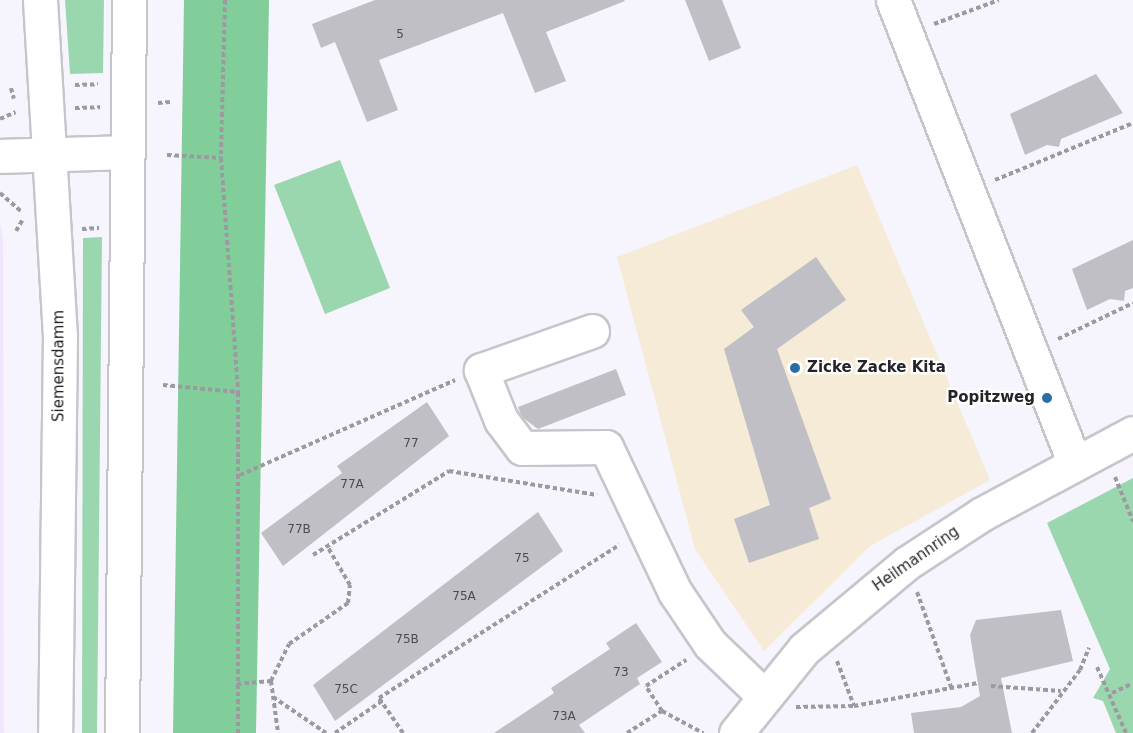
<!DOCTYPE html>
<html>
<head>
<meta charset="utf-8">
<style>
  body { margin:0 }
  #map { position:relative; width:1133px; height:733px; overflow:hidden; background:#f6f4fc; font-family:"DejaVu Sans",sans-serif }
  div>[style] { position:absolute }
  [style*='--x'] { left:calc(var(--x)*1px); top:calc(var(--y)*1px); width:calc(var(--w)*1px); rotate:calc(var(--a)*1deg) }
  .commercial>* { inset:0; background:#f0e7fc }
  .education>* { inset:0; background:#f5ebd6 }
  .green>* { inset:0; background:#9bd7ae }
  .forest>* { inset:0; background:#81ce9b }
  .building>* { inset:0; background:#c0bfc6 }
  .path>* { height:4px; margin-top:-2px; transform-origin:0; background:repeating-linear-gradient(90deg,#9c9aa0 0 4.5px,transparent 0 7.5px) }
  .roads { filter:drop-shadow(2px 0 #c7c5cc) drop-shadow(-2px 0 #c7c5cc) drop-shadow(0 2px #c7c5cc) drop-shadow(0 -2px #c7c5cc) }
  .minor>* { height:33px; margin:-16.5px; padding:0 16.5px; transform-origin:16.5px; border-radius:16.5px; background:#fff }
  .major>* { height:33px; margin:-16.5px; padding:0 16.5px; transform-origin:16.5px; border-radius:16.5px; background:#fff }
  .dots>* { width:16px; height:16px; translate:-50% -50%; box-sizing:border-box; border:3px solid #fff; border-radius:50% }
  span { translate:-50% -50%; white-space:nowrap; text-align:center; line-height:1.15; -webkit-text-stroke:4.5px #fff; paint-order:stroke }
  .number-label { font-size:12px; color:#4c4b4e }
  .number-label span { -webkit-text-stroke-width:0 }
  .street-label { font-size:15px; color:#252426 }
  .poi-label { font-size:15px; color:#252426; font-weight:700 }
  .left { translate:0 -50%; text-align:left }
  .right { translate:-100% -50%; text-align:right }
</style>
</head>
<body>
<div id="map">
  <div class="commercial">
    <div style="clip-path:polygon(0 223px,3px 240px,4px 733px,0 733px)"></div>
  </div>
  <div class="education">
    <div style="clip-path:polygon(857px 165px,990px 480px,870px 546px,764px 651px,695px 549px,617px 257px)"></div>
  </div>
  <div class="green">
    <div style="clip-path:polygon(65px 0,104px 0,103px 73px,70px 74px)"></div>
    <div style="clip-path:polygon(340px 160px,390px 288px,325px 314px,274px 185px)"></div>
    <div style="clip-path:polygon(102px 237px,97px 733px,82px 733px,83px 238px)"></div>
    <div style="clip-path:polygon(1133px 478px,1133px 733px,1116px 733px,1103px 701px,1093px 698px,1110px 669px,1047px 523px)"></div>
  </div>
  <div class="forest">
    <div style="clip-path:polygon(184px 0,269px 0,256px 733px,173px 733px)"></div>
  </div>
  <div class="building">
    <div style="clip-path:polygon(375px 0,624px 0,625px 1px,546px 32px,566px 81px,535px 93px,503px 13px,379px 60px,398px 110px,367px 122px,335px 42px,321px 48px,312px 24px)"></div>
    <div style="clip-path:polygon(685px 0,722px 0,741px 48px,709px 61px)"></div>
    <div style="clip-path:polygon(1096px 74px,1123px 113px,1061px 139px,1059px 147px,1047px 145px,1025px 155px,1010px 114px)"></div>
    <div style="clip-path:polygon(1133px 240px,1133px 288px,1125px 291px,1124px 301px,1110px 299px,1087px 310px,1072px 269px)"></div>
    <div style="clip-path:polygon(816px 257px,846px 300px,777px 349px,831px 499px,809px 508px,819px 539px,749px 563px,734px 519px,770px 505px,724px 349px,754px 327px,741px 310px)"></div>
    <div style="clip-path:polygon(616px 369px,626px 395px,538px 429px,522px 417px,518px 407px)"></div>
    <div style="clip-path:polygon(427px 402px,449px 436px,283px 566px,261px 533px,342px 473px,337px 466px)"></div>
    <div style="clip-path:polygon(538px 512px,563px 551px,335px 721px,313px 685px)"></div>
    <div style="clip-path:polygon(1061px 610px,1073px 661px,1001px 678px,1012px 733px,914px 733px,911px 713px,961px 707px,980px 696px,970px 635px,976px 620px)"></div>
    <div style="clip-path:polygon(636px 623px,662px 662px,637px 678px,640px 684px,579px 725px,585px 733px,494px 733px,554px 693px,551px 688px,610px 649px,606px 643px)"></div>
  </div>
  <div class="path">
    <div style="--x:225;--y:0;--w:158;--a:91.5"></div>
    <div style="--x:221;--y:158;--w:235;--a:85.8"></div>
    <div style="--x:238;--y:392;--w:341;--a:90"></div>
    <div style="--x:934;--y:24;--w:69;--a:-20.3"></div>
    <div style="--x:75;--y:85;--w:23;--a:-2"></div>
    <div style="--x:11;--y:88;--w:11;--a:75"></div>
    <div style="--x:158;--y:103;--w:12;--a:-5"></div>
    <div style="--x:75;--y:108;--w:25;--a:-2"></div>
    <div style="--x:0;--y:119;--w:17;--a:-24"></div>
    <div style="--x:167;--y:155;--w:54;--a:3.2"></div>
    <div style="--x:995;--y:180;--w:149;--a:-22.4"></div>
    <div style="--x:0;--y:193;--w:29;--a:41"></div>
    <div style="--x:82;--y:229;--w:17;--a:-3"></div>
    <div style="--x:16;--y:231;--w:14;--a:-60"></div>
    <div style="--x:1058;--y:339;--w:83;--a:-25.6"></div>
    <div style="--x:163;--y:385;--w:75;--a:5.3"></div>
    <div style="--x:240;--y:475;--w:235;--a:-23.8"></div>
    <div style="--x:1115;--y:477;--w:48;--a:67.8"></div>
    <div style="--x:313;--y:555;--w:160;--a:-31.7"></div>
    <div style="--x:449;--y:471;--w:150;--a:9.2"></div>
    <div style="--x:917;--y:592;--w:104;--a:70.3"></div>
    <div style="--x:837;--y:661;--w:48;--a:69.3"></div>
    <div style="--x:1097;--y:667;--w:72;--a:66.3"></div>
    <div style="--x:271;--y:681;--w:52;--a:82.3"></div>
    <div style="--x:237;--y:684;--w:34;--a:-5"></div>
    <div style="--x:271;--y:681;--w:41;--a:-64.1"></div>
    <div style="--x:289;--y:644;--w:72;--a:-34.8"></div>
    <div style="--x:348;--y:603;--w:18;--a:-84"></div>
    <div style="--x:350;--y:585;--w:45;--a:-120.5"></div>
    <div style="--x:991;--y:686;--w:70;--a:4.1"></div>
    <div style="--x:1112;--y:693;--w:21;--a:-25"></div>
    <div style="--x:273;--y:697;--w:64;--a:34.2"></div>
    <div style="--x:796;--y:707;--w:58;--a:-1"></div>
    <div style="--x:854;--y:706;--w:126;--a:-10.5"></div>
    <div style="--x:662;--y:711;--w:47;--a:28.2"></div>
    <div style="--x:335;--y:733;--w:57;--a:-34.2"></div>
    <div style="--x:403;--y:733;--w:42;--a:-124.4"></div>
    <div style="--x:379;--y:698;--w:285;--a:-32.5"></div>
    <div style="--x:627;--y:733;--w:41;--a:-32.2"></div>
    <div style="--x:662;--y:711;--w:30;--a:-123"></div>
    <div style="--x:646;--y:686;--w:48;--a:-33"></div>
    <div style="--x:1032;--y:733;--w:79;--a:-52.7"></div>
    <div style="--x:1080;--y:670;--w:24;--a:-68"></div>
  </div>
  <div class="roads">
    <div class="minor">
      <div style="--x:893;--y:0;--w:498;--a:68.6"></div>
      <div style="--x:0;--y:156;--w:128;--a:-1.8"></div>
      <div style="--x:592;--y:331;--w:118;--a:160.6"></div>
      <div style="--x:481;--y:370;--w:54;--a:68.2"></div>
      <div style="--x:501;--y:420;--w:35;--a:53"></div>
      <div style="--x:522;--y:448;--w:84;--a:-0.7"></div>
      <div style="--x:606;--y:447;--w:161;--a:64.6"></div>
      <div style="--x:675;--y:592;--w:63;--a:56.1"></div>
      <div style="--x:710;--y:644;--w:75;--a:43.9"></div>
      <div style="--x:736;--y:733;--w:108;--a:-51"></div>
      <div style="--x:804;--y:649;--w:134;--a:-39.9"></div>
      <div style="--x:907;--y:563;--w:90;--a:-33.2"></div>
      <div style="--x:982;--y:514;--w:171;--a:-28.2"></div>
    </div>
    <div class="major">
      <div style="--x:40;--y:0;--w:336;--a:86.6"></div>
      <div style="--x:60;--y:335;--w:398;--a:90.7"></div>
      <div style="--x:122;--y:733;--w:733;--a:-89.45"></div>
    </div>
  </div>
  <div class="dots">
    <div style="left:795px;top:368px;background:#296fa4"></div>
    <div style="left:1047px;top:398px;background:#296fa4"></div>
  </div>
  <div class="number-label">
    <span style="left:400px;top:35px">5</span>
    <span style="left:411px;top:444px">77</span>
    <span style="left:352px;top:485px">77A</span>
    <span style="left:299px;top:530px">77B</span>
    <span style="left:522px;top:559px">75</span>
    <span style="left:464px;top:597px">75A</span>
    <span style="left:407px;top:640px">75B</span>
    <span style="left:621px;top:673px">73</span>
    <span style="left:346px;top:690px">75C</span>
    <span style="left:564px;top:717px">73A</span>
  </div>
  <div class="street-label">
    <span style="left:59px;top:366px;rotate:-90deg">Siemensdamm</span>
    <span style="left:916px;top:559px;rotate:-35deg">Heilmannring</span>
  </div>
  <div class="poi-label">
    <span class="left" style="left:807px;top:368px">Zicke Zacke Kita</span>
    <span class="right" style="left:1035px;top:398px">Popitzweg</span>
  </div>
</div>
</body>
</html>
